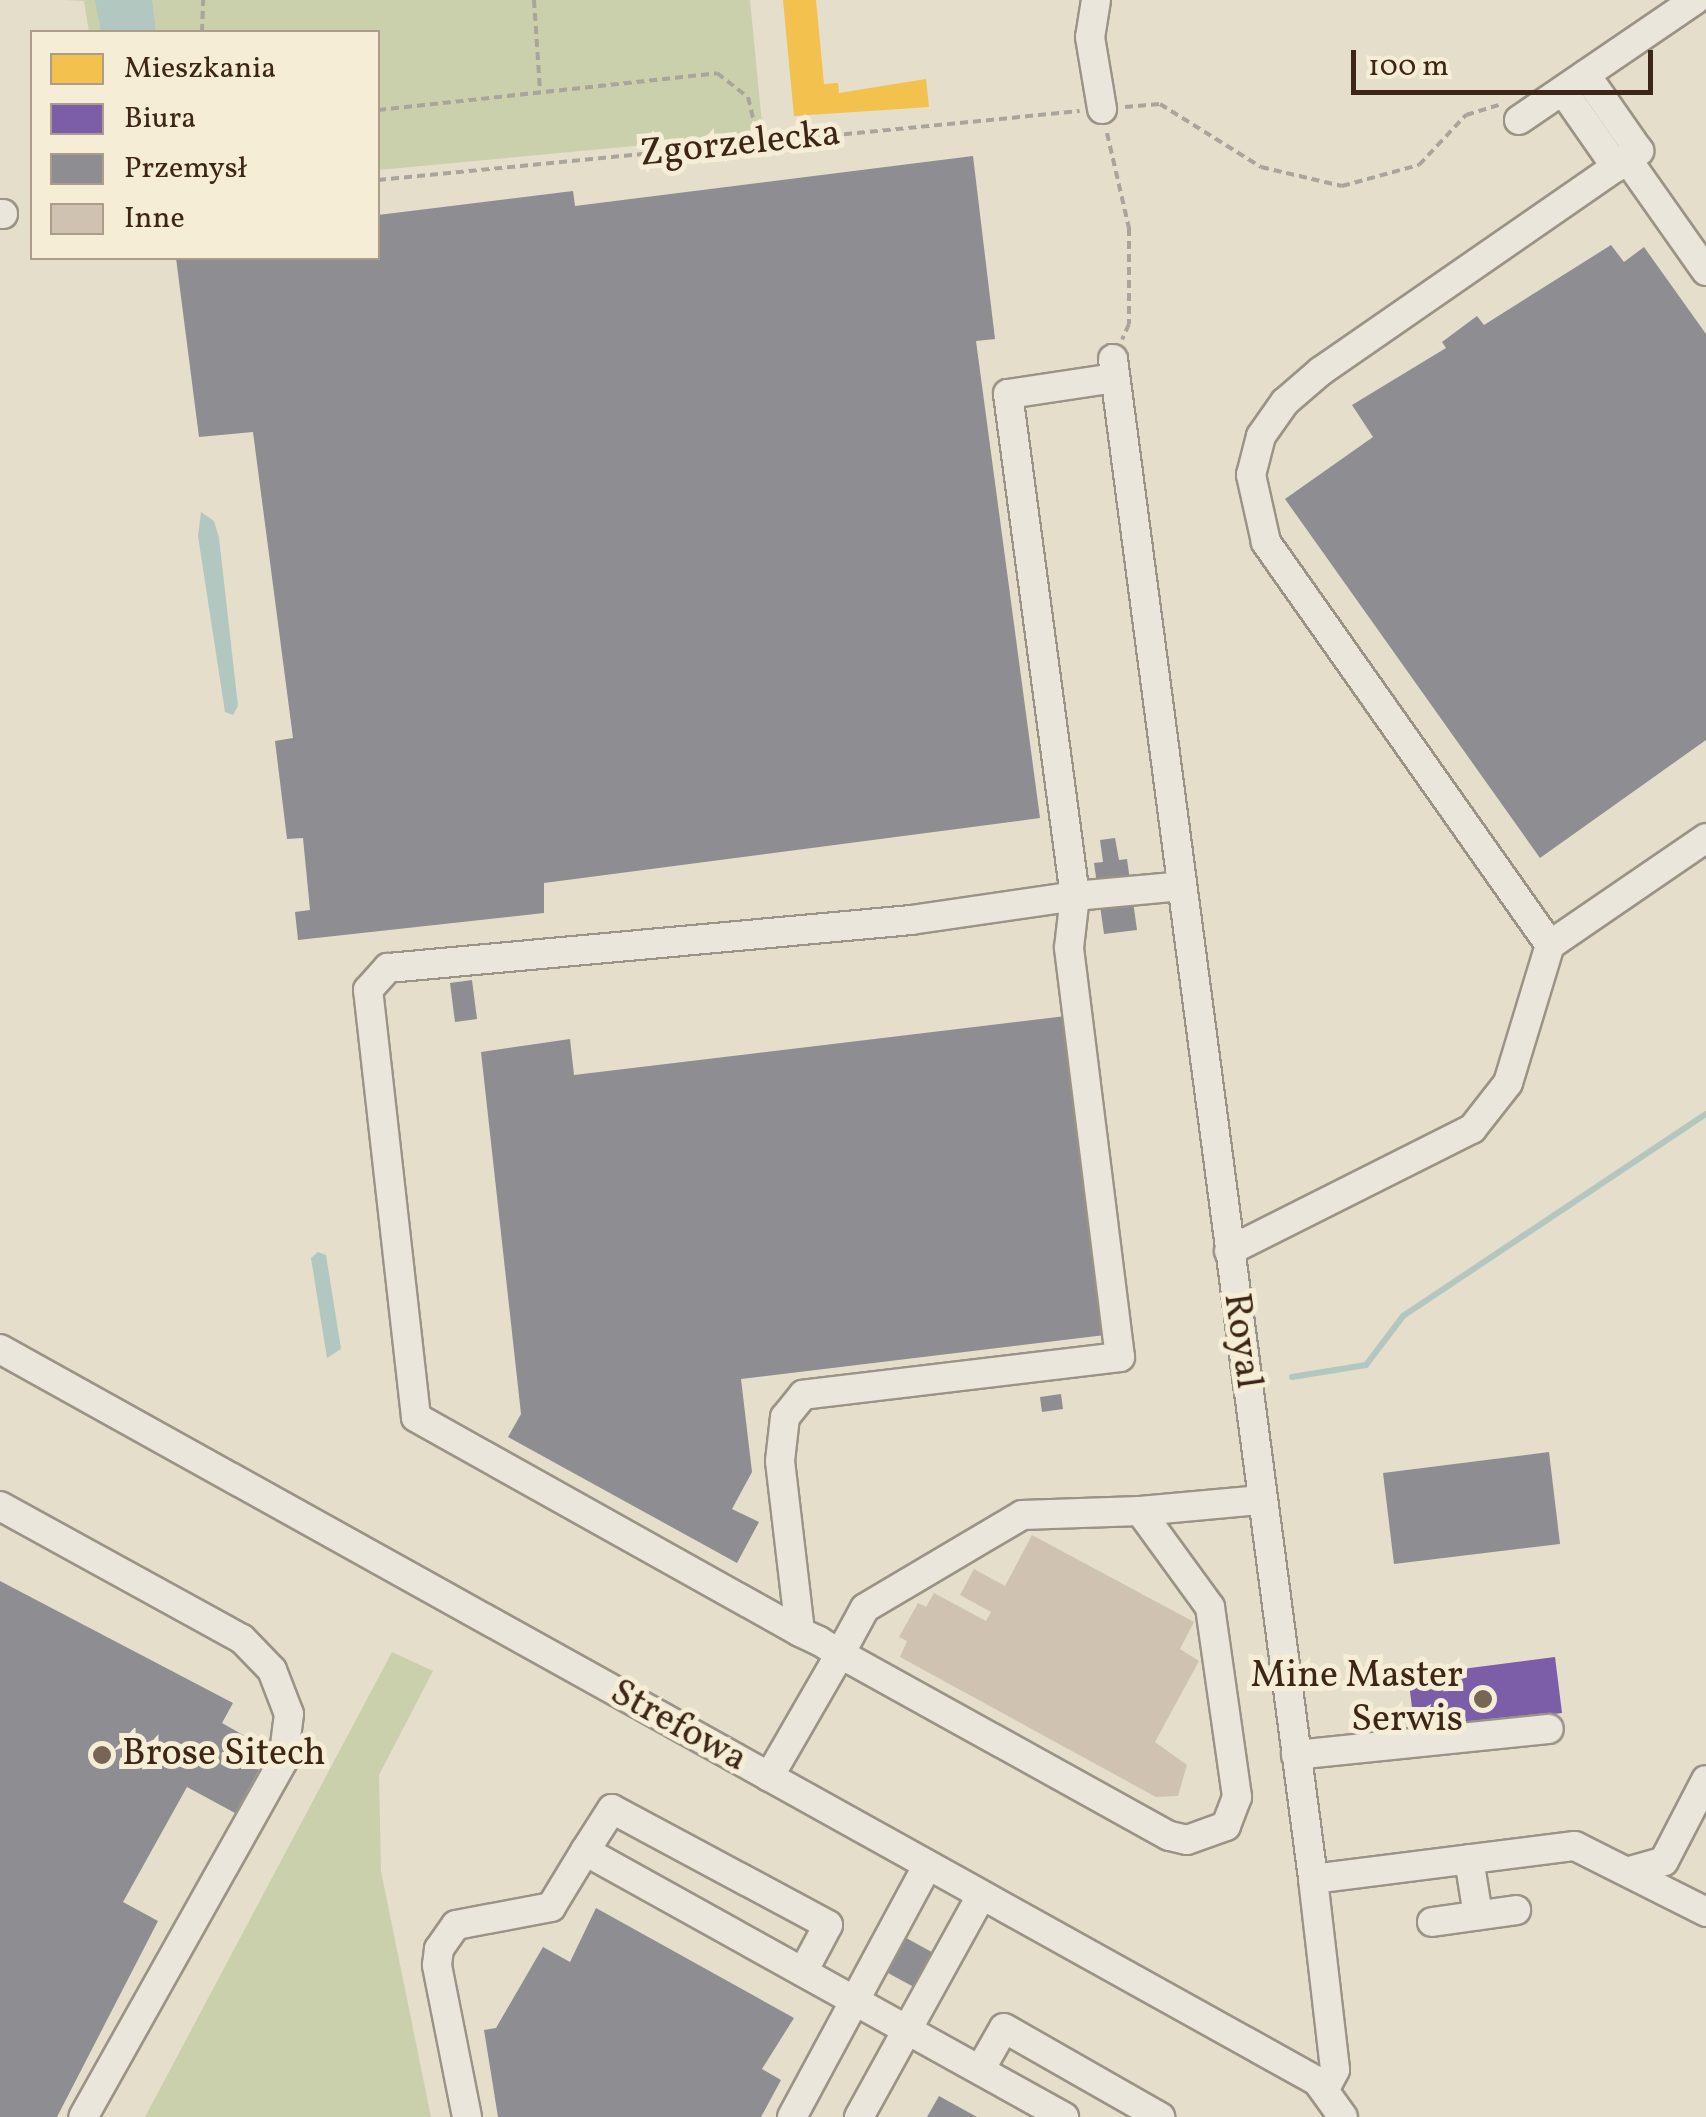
<!DOCTYPE html>
<html>
<head>
<meta charset="utf-8">
<style>
  body { margin:0 }
  #map { position:relative; width:1706px; height:2117px; overflow:hidden; background:#e4deca; font-family:Vollkorn,serif }
  div>[style] { position:absolute }
  [style*='--x'] { left:calc(var(--x)*1px); top:calc(var(--y)*1px); width:calc(var(--w)*1px); rotate:calc(var(--a)*1deg) }
  .green>* { inset:0; background:#cbd0ac }
  .water>* { inset:0; background:#b2c7bf }
  .homes>* { inset:0; background:#f2c14e }
  .offices>* { inset:0; background:#7b5ea7 }
  .industry>* { inset:0; background:#8d8d92 }
  .stream>* { height:6px; margin:-3px; padding:0 3px; transform-origin:3px; border-radius:3px; background:#b2c7bf }
  .building>* { inset:0; background:#cfc2b1 }
  .path>* { height:4px; margin-top:-2px; transform-origin:0; background:repeating-linear-gradient(90deg,#aaa59c 0 8px,transparent 0 13px) }
  .roads { filter:drop-shadow(2px 0 #9a9386) drop-shadow(-2px 0 #9a9386) drop-shadow(0 2px #9a9386) drop-shadow(0 -2px #9a9386) }
  .minor>* { height:28px; margin:-14px; padding:0 14px; transform-origin:14px; border-radius:14px; background:#eae6dc }
  .dots>* { width:28px; height:28px; translate:-50% -50%; box-sizing:border-box; border:5px solid #f5edd5; border-radius:50% }
  span { translate:-50% -50%; white-space:nowrap; text-align:center; line-height:1.15; -webkit-text-stroke:10px #f5edd5; paint-order:stroke }
  .street-label { font-size:38px; color:#3d2617 }
  .poi-label { font-size:38px; color:#3d2617 }
  .right { translate:-100% -50%; text-align:right }
  .left { translate:0 -50%; text-align:left }
  .legend { position:absolute; left:30px; top:30px; width:350px; height:230px; box-sizing:border-box; background:#f5edd5; border:2px solid #ab9d89; margin:0; padding:12px 18px; list-style:none; font-size:30px; color:#3d2617 }
  .legend li { display:flex; align-items:center; gap:20px; height:50px }
  .legend b { width:50px; border:2px solid #ab9d89 }
  .scale { position:absolute; left:1351px; top:50px; width:302px; height:45px; box-sizing:border-box; border:5px solid #3d2617; border-top:0; padding-left:12px; font-size:30px; line-height:35px; white-space:nowrap; color:#3d2617; -webkit-text-stroke:8px #f5edd5; paint-order:stroke }
</style>
</head>
<body>
<div id="map">
  <div class="green">
    <div style="clip-path:polygon(63px 0,750px 0,763px 134px,378px 170px,378px 32px,89px 32px,84px 1px)"></div>
    <div style="clip-path:polygon(392px 1652px,433px 1671px,379px 1775px,381px 1871px,431px 2117px,145px 2117px)"></div>
  </div>
  <div class="water">
    <div style="clip-path:polygon(95px 0,152px 0,156px 32px,101px 32px)"></div>
    <div style="clip-path:polygon(201px 512px,214px 521px,219px 538px,238px 706px,233px 715px,225px 712px,198px 536px)"></div>
    <div style="clip-path:polygon(318px 1252px,326px 1255px,341px 1349px,327px 1358px,311px 1258px)"></div>
  </div>
  <div class="homes">
    <div style="clip-path:polygon(783px 0,816px 0,824px 84px,838px 83px,839px 93px,926px 79px,929px 107px,794px 116px)"></div>
  </div>
  <div class="offices">
    <div style="clip-path:polygon(1555px 1657px,1562px 1713px,1415px 1731px,1408px 1676px)"></div>
  </div>
  <div class="industry">
    <div style="clip-path:polygon(973px 156px,995px 339px,976px 341px,1040px 818px,544px 883px,544px 913px,298px 940px,295px 912px,310px 910px,303px 838px,287px 839px,275px 741px,293px 738px,253px 432px,199px 437px,176px 258px,378px 258px,378px 215px,573px 191px,575px 206px)"></div>
    <div style="clip-path:polygon(1611px 245px,1624px 262px,1644px 247px,1706px 334px,1706px 740px,1540px 858px,1285px 499px,1373px 437px,1352px 405px,1446px 348px,1442px 342px,1477px 316px,1484px 325px)"></div>
    <div style="clip-path:polygon(1115px 838px,1119px 860px,1127px 859px,1137px 930px,1104px 934px,1094px 863px,1103px 862px,1100px 840px)"></div>
    <div style="clip-path:polygon(472px 980px,477px 1019px,455px 1022px,450px 983px)"></div>
    <div style="clip-path:polygon(1066px 1016px,1105px 1335px,741px 1379px,752px 1472px,732px 1509px,759px 1522px,737px 1563px,508px 1437px,521px 1414px,481px 1052px,570px 1039px,574px 1075px)"></div>
    <div style="clip-path:polygon(1061px 1394px,1063px 1409px,1042px 1412px,1040px 1397px)"></div>
    <div style="clip-path:polygon(1549px 1452px,1560px 1544px,1394px 1564px,1383px 1473px)"></div>
    <div style="clip-path:polygon(0 1581px,233px 1703px,222px 1723px,270px 1750px,235px 1813px,187px 1787px,123px 1902px,158px 1921px,57px 2117px,0 2117px)"></div>
    <div style="clip-path:polygon(596px 1908px,794px 2018px,762px 2069px,781px 2080px,761px 2117px,498px 2117px,484px 2030px,496px 2028px,543px 1947px,570px 1962px)"></div>
    <div style="clip-path:polygon(881px 1924px,957px 1966px,938px 2000px,862px 1959px)"></div>
    <div style="clip-path:polygon(939px 2096px,977px 2117px,927px 2117px)"></div>
  </div>
  <div class="stream">
    <div style="--x:1292;--y:1377;--w:75;--a:-9.2"></div>
    <div style="--x:1366;--y:1365;--w:61;--a:-52.9"></div>
    <div style="--x:1403;--y:1316;--w:364;--a:-33.7"></div>
  </div>
  <div class="building">
    <div style="clip-path:polygon(1032px 1535px,1194px 1622px,1180px 1649px,1199px 1661px,1155px 1742px,1187px 1765px,1178px 1796px,1156px 1797px,900px 1657px,907px 1641px,899px 1637px,918px 1603px,926px 1607px,934px 1593px,986px 1621px,991px 1612px,960px 1595px,974px 1569px,1005px 1586px)"></div>
  </div>
  <div class="path">
    <div style="--x:534;--y:0;--w:90;--a:86.2"></div>
    <div style="--x:202;--y:32;--w:32;--a:-88"></div>
    <div style="--x:1125;--y:107;--w:35;--a:-5"></div>
    <div style="--x:1160;--y:104;--w:119;--a:32"></div>
    <div style="--x:1261;--y:167;--w:83;--a:13.2"></div>
    <div style="--x:1342;--y:186;--w:80;--a:-15.3"></div>
    <div style="--x:1419;--y:165;--w:69;--a:-46.8"></div>
    <div style="--x:1466;--y:115;--w:38;--a:-17"></div>
    <div style="--x:378;--y:110;--w:341;--a:-6.2"></div>
    <div style="--x:717;--y:73;--w:39;--a:38"></div>
    <div style="--x:748;--y:97;--w:47;--a:76.6"></div>
    <div style="--x:1107;--y:133;--w:98;--a:77"></div>
    <div style="--x:1129;--y:228;--w:96;--a:90"></div>
    <div style="--x:1129;--y:324;--w:17;--a:114"></div>
    <div style="--x:378;--y:180;--w:705;--a:-5.61"></div>
  </div>
  <div class="roads">
    <div class="minor">
      <div style="--x:1096;--y:0;--w:37;--a:99"></div>
      <div style="--x:1090;--y:37;--w:73;--a:80.5"></div>
      <div style="--x:1563;--y:91;--w:93;--a:55.1"></div>
      <div style="--x:1519;--y:120;--w:213;--a:-34.3"></div>
      <div style="--x:1627;--y:159;--w:137;--a:54.8"></div>
      <div style="--x:0;--y:214;--w:3;--a:0"></div>
      <div style="--x:1113;--y:359;--w:1533;--a:82.5"></div>
      <div style="--x:1313;--y:1879;--w:192;--a:83.4"></div>
      <div style="--x:1335;--y:2070;--w:19;--a:118"></div>
      <div style="--x:1115;--y:378;--w:108;--a:171.5"></div>
      <div style="--x:1008;--y:394;--w:506;--a:82.4"></div>
      <div style="--x:1075;--y:896;--w:107;--a:-5.3"></div>
      <div style="--x:1550;--y:945;--w:493;--a:-125.2"></div>
      <div style="--x:1266;--y:542;--w:69;--a:-102.6"></div>
      <div style="--x:1251;--y:475;--w:40;--a:-75.6"></div>
      <div style="--x:1261;--y:436;--w:42;--a:-54.8"></div>
      <div style="--x:1285;--y:402;--w:48;--a:-40.7"></div>
      <div style="--x:1321;--y:371;--w:387;--a:-34.7"></div>
      <div style="--x:1639;--y:151;--w:93;--a:-124.9"></div>
      <div style="--x:1229;--y:1251;--w:272;--a:-26.7"></div>
      <div style="--x:1472;--y:1129;--w:58;--a:-52"></div>
      <div style="--x:1508;--y:1083;--w:144;--a:-73.1"></div>
      <div style="--x:1550;--y:945;--w:189;--a:-34.4"></div>
      <div style="--x:0;--y:1349;--w:1507;--a:29.07"></div>
      <div style="--x:1317;--y:2081;--w:44;--a:54.2"></div>
      <div style="--x:0;--y:1506;--w:276;--a:28.8"></div>
      <div style="--x:242;--y:1639;--w:43;--a:45.9"></div>
      <div style="--x:272;--y:1670;--w:47;--a:68.9"></div>
      <div style="--x:289;--y:1714;--w:47;--a:97.3"></div>
      <div style="--x:283;--y:1761;--w:408;--a:119.3"></div>
      <div style="--x:1140;--y:1511;--w:122;--a:-5.2"></div>
      <div style="--x:1296;--y:1755;--w:254;--a:-5.9"></div>
      <div style="--x:769;--y:1777;--w:142;--a:-60"></div>
      <div style="--x:840;--y:1654;--w:52;--a:-61.5"></div>
      <div style="--x:865;--y:1608;--w:182;--a:-30.6"></div>
      <div style="--x:1022;--y:1515;--w:118;--a:-1.9"></div>
      <div style="--x:1140;--y:1511;--w:119;--a:53.9"></div>
      <div style="--x:1210;--y:1607;--w:192;--a:81.9"></div>
      <div style="--x:1237;--y:1797;--w:31;--a:111"></div>
      <div style="--x:1226;--y:1826;--w:41;--a:160.3"></div>
      <div style="--x:1187;--y:1840;--w:18;--a:-167"></div>
      <div style="--x:1169;--y:1836;--w:376;--a:-151"></div>
      <div style="--x:840;--y:1654;--w:25;--a:-148"></div>
      <div style="--x:819;--y:1641;--w:21;--a:-155"></div>
      <div style="--x:800;--y:1632;--w:440;--a:-150.8"></div>
      <div style="--x:416;--y:1417;--w:430;--a:-96.4"></div>
      <div style="--x:368;--y:990;--w:30;--a:-48"></div>
      <div style="--x:388;--y:968;--w:525;--a:-5.24"></div>
      <div style="--x:911;--y:920;--w:166;--a:-8.3"></div>
      <div style="--x:1075;--y:896;--w:52;--a:96.6"></div>
      <div style="--x:1069;--y:948;--w:412;--a:82.9"></div>
      <div style="--x:1120;--y:1357;--w:319;--a:173.2"></div>
      <div style="--x:803;--y:1395;--w:28;--a:129"></div>
      <div style="--x:785;--y:1417;--w:44;--a:96.5"></div>
      <div style="--x:780;--y:1461;--w:172;--a:83.3"></div>
      <div style="--x:585;--y:1851;--w:50;--a:-57.3"></div>
      <div style="--x:612;--y:1809;--w:245;--a:28.2"></div>
      <div style="--x:828;--y:1925;--w:53;--a:118"></div>
      <div style="--x:1469;--y:1859;--w:57;--a:80.9"></div>
      <div style="--x:1630;--y:1871;--w:35;--a:-16"></div>
      <div style="--x:1664;--y:1861;--w:91;--a:-62.6"></div>
      <div style="--x:1313;--y:1879;--w:264;--a:-7.2"></div>
      <div style="--x:1575;--y:1846;--w:147;--a:26.7"></div>
      <div style="--x:1432;--y:1922;--w:85;--a:-8.1"></div>
      <div style="--x:980;--y:2070;--w:48;--a:-60.3"></div>
      <div style="--x:1004;--y:2028;--w:180;--a:29.7"></div>
      <div style="--x:467;--y:2117;--w:155;--a:-101.2"></div>
      <div style="--x:437;--y:1965;--w:16;--a:-83"></div>
      <div style="--x:439;--y:1949;--w:29;--a:-55"></div>
      <div style="--x:456;--y:1925;--w:97;--a:-10.7"></div>
      <div style="--x:551;--y:1907;--w:66;--a:-58.7"></div>
      <div style="--x:585;--y:1851;--w:548;--a:29.04"></div>
      <div style="--x:792;--y:2117;--w:285;--a:-61.7"></div>
      <div style="--x:859;--y:2117;--w:252;--a:-61.1"></div>
    </div>
  </div>
  <div class="dots">
    <div style="left:1483px;top:1699px;background:#776656"></div>
    <div style="left:102px;top:1755px;background:#776656"></div>
  </div>
  <div class="street-label">
    <span style="left:740px;top:145px;rotate:-6deg">Zgorzelecka</span>
    <span style="left:1241px;top:1341px;rotate:82deg">Royal</span>
    <span style="left:678px;top:1727px;rotate:29deg">Strefowa</span>
  </div>
  <div class="poi-label">
    <span class="right" style="left:1463px;top:1699px">Mine Master<br>Serwis</span>
    <span class="left" style="left:122px;top:1755px">Brose Sitech</span>
  </div>
  <ul class="legend">
  <li><b style="height:28px;background:#f2c14e"></b>Mieszkania</li>
  <li><b style="height:28px;background:#7b5ea7"></b>Biura</li>
  <li><b style="height:28px;background:#8d8d92"></b>Przemysł</li>
  <li><b style="height:28px;background:#cfc2b1"></b>Inne</li>
  </ul>
  <div class="scale">100 m</div>
</div>
</body>
</html>
